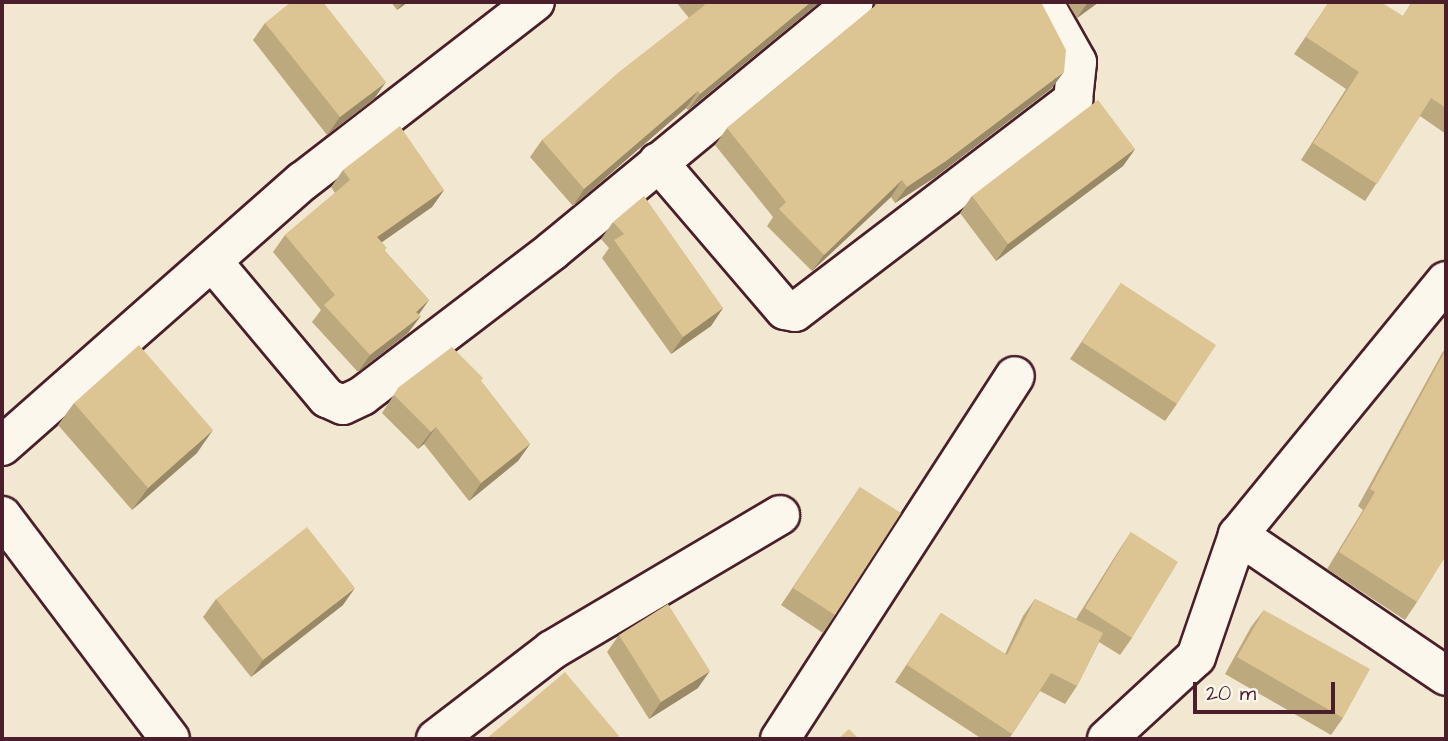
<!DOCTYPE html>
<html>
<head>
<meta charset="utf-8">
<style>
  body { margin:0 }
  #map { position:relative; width:1448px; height:741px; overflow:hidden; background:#f2e8d1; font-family:"Architects Daughter",sans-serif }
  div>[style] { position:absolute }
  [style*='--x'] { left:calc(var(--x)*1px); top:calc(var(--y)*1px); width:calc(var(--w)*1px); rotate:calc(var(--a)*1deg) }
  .roads { filter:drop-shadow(2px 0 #4a1f2b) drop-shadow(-2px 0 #4a1f2b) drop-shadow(0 2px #4a1f2b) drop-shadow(0 -2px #4a1f2b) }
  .street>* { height:38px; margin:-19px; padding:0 19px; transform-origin:19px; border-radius:19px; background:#fbf7ec }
  .secondary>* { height:38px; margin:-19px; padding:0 19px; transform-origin:19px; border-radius:19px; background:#fbf7ec }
  .wall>* { inset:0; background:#bda97e }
  .shaded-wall>* { inset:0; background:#9a8967 }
  .building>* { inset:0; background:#dcc493 }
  span { translate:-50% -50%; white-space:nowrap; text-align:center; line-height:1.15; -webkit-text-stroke:5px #fbf7ec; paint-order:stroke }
  .frame { position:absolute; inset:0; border:4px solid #4a1f2b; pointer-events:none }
  .scale { position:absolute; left:1193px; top:682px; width:142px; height:32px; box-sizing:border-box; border:4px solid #4a1f2b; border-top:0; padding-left:9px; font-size:21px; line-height:24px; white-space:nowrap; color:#4a1f2b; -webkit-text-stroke:5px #fbf7ec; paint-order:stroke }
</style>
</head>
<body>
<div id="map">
  <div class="roads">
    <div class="street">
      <div style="--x:658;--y:162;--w:195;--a:49.4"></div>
      <div style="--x:785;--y:310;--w:10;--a:11"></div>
      <div style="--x:795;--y:312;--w:350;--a:-37.3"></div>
      <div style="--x:1073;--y:100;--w:38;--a:-84"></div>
      <div style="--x:1077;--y:62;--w:69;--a:-119.5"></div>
      <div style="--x:212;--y:261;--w:179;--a:50"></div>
      <div style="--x:327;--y:398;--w:17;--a:24"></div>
      <div style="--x:343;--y:405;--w:21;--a:-25"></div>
      <div style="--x:362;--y:396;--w:239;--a:-37.3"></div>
      <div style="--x:552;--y:251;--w:391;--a:-39.5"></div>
      <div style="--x:2;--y:446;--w:401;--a:-41.4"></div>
      <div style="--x:303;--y:181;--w:293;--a:-37.7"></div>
      <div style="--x:1238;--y:535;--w:251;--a:34.1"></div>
      <div style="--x:436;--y:739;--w:146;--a:-37.5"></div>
      <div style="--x:552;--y:650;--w:265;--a:-30.6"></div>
      <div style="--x:780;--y:739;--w:432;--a:-57.1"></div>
      <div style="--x:1107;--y:739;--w:121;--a:-42.7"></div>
      <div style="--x:1196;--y:657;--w:129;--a:-71"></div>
      <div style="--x:1238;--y:535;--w:328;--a:-50.7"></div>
    </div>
    <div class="secondary">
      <div style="--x:2;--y:516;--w:279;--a:53"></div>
    </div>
  </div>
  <div class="wall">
    <div style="clip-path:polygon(391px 2px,408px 2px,397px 10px)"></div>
    <div style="clip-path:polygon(676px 2px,820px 2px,688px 110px,686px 108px,573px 206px,530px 157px,542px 140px,689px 18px)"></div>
    <div style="clip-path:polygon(875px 2px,1041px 2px,1052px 88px,934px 178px,895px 203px,891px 197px,812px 271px,767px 226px,773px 217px,715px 145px,727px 128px,875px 6px)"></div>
    <div style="clip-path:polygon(1067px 2px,1099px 2px,1077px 18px)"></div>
    <div style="clip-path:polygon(1329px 2px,1403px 16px,1412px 2px,1446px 2px,1446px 134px,1420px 116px,1365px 201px,1301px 160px,1346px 89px,1294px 54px)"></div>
    <div style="clip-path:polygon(265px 23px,374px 99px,327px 135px,253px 40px)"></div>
    <div style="clip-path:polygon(1135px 149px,1123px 166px,996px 261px,960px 213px,972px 196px)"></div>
    <div style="clip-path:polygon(343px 170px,444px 190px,432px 207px,382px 242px,385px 251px,429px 300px,419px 314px,408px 333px,358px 372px,312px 322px,321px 310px,273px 252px,285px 235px,335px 193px,331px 187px)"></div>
    <div style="clip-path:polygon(613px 222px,723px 308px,711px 326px,671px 354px,602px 258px,609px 248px,601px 239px)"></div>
    <div style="clip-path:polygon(1121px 283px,1177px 404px,1165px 421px,1070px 359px)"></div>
    <div style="clip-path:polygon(1446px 347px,1446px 555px,1417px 602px,1405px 620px,1327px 569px,1363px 510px,1358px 506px,1441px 355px)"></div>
    <div style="clip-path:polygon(481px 381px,530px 444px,518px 461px,469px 501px,424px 444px,418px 449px,382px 413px,399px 387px)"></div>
    <div style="clip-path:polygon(74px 403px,197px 453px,132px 510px,58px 425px)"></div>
    <div style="clip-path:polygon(860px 487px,835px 615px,823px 633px,781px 605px)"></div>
    <div style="clip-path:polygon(1131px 532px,1132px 638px,1120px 655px,1099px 642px,1077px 686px,1065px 704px,1040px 691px,1009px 739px,982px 739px,895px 682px,941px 613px,1005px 654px,1023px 616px,1035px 599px,1076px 619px,1119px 550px)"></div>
    <div style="clip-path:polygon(216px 599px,343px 605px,251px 677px,203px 617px)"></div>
    <div style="clip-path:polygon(1264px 610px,1343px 718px,1331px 735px,1225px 674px,1251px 627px)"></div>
    <div style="clip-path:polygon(619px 635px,698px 688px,649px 719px,607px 652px)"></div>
  </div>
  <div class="shaded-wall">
    <div style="clip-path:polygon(403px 2px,408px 2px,397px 10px)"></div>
    <div style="clip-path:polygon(811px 2px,820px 2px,688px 110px,700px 94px)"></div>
    <div style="clip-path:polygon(1088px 2px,1099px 2px,1077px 18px)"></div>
    <div style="clip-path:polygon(1064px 72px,1052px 88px,934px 178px,895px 203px,907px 187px)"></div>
    <div style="clip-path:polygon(386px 82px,374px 99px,327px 135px,340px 117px)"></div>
    <div style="clip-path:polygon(698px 91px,686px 108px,573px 206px,584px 189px)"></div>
    <div style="clip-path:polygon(1135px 149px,1123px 166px,996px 261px,1008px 244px)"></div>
    <div style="clip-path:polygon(902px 180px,891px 197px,812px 271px,824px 255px)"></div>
    <div style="clip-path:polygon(444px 190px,432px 207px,365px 254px,377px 237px)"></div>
    <div style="clip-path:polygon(429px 300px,417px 317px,421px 316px,408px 333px,358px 372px,370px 355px)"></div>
    <div style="clip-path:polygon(723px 308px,711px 326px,671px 354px,683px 337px)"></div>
    <div style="clip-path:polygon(436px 427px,424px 444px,418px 449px,431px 432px)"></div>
    <div style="clip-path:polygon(213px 430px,197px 453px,132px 510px,148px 488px)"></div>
    <div style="clip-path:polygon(530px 444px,518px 461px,469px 501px,481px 483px)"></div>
    <div style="clip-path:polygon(355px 588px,343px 605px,251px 677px,263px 660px)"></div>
    <div style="clip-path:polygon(710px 671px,698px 688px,649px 719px,661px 702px)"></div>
  </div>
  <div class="building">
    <div style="clip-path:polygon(291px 2px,323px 2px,386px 82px,340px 117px,265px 23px)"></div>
    <div style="clip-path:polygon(702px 2px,811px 2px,700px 94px,698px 91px,584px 189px,542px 140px,619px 72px,705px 5px)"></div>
    <div style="clip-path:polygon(880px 2px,1041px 2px,1066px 50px,1064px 72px,946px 161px,907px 187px,902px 180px,824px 255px,779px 209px,786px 202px,727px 128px)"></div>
    <div style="clip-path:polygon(1329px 2px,1381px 2px,1403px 16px,1413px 2px,1446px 2px,1446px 108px,1431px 98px,1377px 184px,1313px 143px,1359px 72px,1306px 37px)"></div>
    <div style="clip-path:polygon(1098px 100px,1135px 149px,1008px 244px,972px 196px)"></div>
    <div style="clip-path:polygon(400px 126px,444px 190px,377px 237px,387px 248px,384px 250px,429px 300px,416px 312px,421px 316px,370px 355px,324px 305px,335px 295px,285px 235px,350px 180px,343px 170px)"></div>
    <div style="clip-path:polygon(644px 196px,723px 308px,683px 337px,614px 240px,624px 234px,613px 222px)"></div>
    <div style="clip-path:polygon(1121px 283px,1216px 345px,1177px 404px,1082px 342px)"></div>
    <div style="clip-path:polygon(139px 345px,213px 430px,148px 488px,74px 403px)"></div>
    <div style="clip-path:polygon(452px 347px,483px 378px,481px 381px,530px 444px,481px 483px,436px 427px,431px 432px,394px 395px,399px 387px)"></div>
    <div style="clip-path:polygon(1446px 349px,1446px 555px,1417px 602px,1339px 552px,1375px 492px,1370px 489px)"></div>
    <div style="clip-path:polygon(860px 487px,901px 513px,835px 615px,793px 588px)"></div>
    <div style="clip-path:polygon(307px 527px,355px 588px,263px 660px,216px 599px)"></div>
    <div style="clip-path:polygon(1131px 532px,1178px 562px,1132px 638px,1085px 608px)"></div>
    <div style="clip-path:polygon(1035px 599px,1103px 633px,1077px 686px,1051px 673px,1012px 734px,907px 665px,941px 613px,1007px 655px)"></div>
    <div style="clip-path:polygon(668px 604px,710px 671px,661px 702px,619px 635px)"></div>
    <div style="clip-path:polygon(1264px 610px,1370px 669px,1343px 718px,1237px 657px)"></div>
    <div style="clip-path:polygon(565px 672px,619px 736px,615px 739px,486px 739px)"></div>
    <div style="clip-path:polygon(849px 729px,859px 739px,838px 739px)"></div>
  </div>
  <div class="frame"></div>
  <div class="scale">20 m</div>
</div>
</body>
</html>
